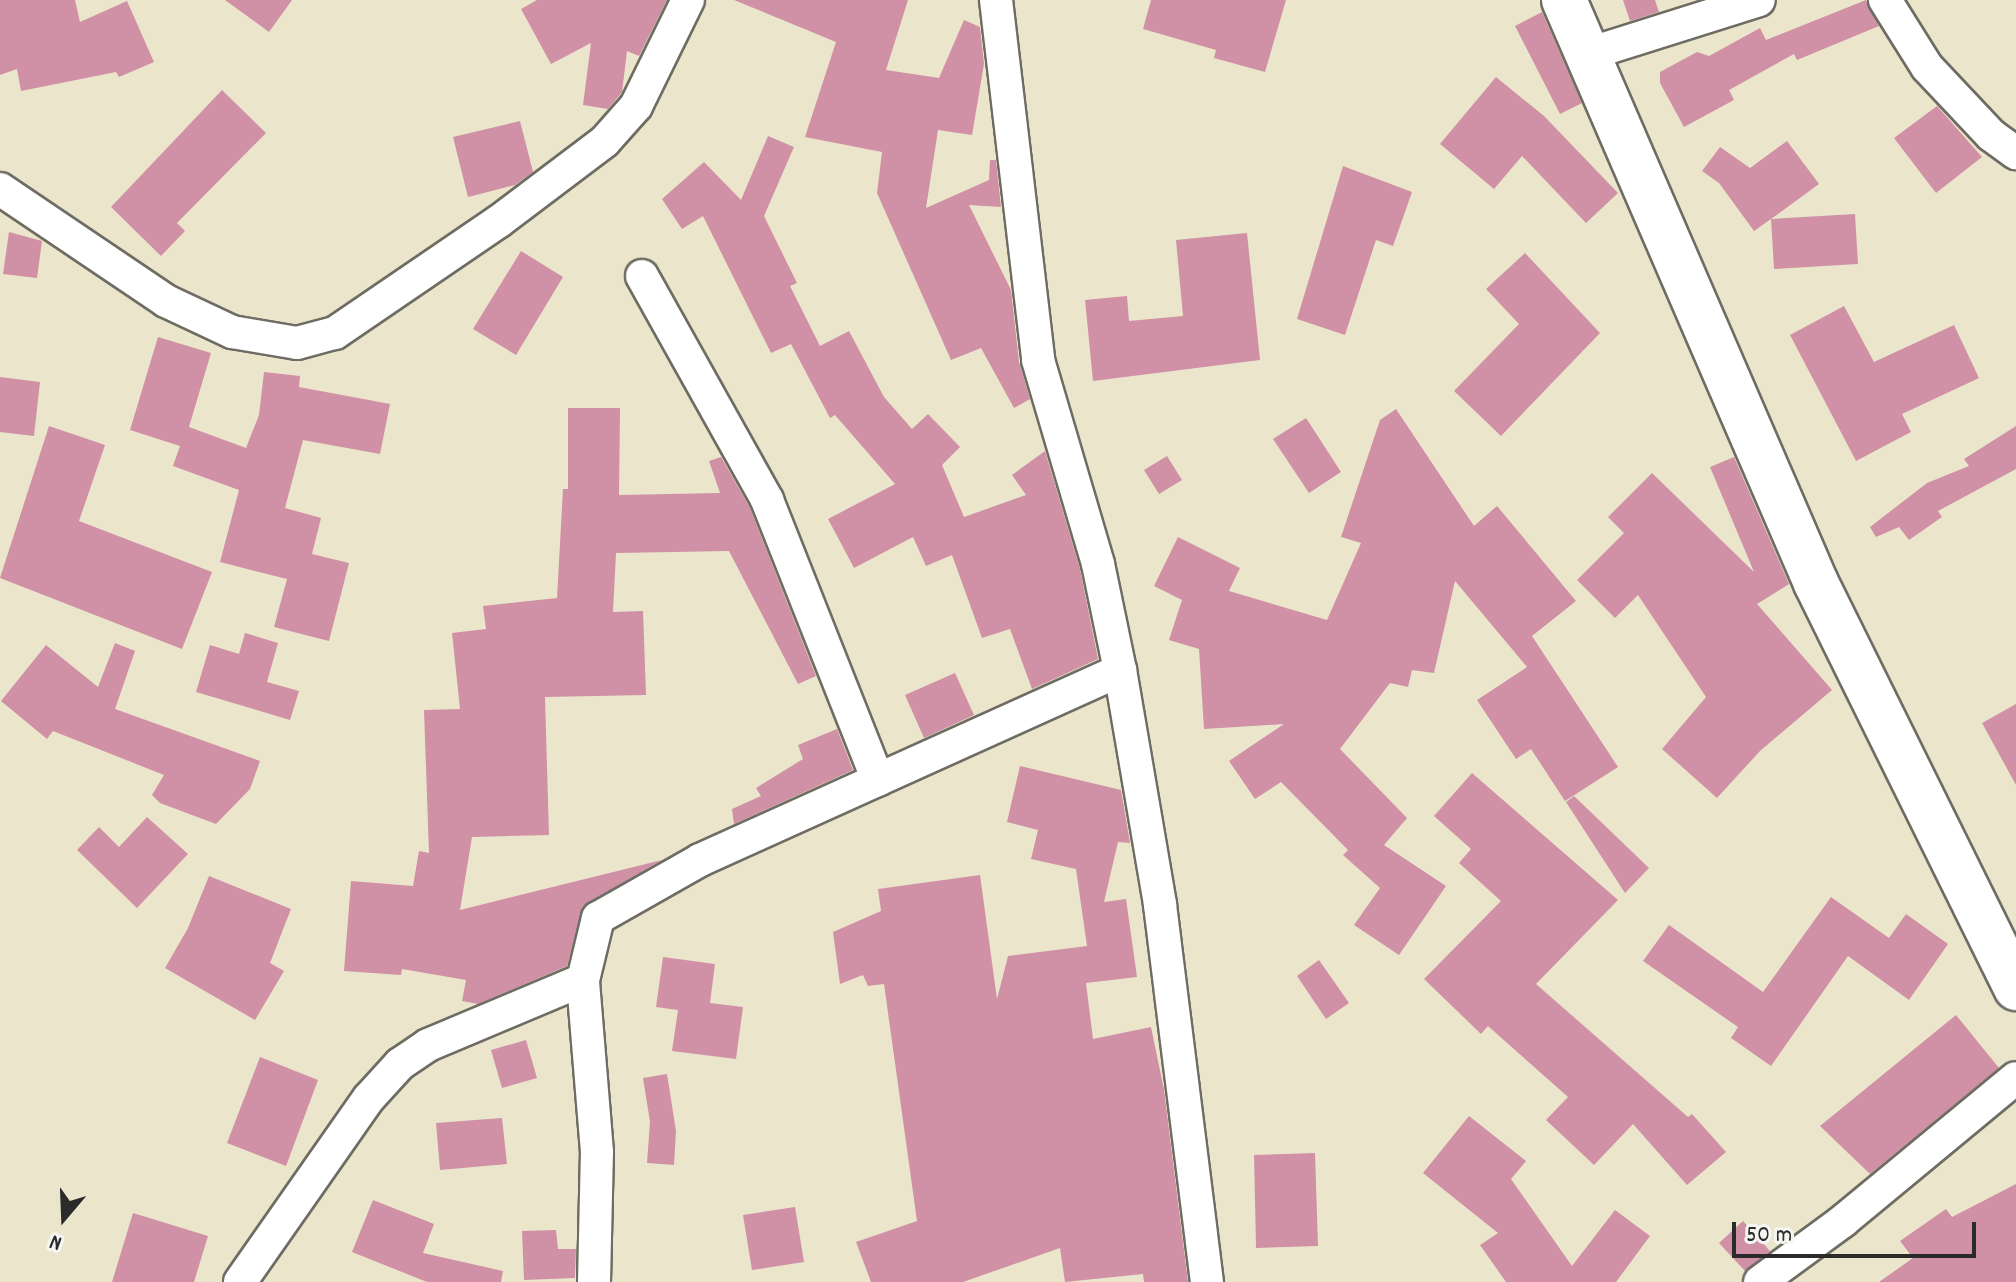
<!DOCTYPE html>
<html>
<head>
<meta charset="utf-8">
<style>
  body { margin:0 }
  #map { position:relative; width:2016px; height:1282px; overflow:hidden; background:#ebe6cb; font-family:Dekko,sans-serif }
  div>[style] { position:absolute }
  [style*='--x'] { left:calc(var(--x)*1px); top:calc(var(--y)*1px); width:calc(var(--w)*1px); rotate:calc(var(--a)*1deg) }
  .building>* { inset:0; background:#d090a5 }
  .roads { filter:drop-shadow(2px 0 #6e6c63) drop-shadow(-2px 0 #6e6c63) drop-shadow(0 2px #6e6c63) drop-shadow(0 -2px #6e6c63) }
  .street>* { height:32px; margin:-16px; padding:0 16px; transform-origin:16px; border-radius:16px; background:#fff }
  .secondary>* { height:44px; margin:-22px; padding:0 22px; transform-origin:22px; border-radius:22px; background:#fff }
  span { translate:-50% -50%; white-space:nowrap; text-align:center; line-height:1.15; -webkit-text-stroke:6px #f6f6f2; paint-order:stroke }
  .north { position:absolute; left:24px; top:1178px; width:80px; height:80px; -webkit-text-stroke:6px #f6f6f2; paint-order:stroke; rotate:199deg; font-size:22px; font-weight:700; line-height:32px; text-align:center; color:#2b2b2b }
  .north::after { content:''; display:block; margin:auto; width:28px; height:36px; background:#2b2b2b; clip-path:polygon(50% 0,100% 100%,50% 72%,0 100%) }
  .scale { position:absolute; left:1732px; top:1222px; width:244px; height:36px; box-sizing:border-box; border:4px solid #2b2b2b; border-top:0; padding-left:10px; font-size:24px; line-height:28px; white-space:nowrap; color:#2b2b2b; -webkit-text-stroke:6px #f6f6f2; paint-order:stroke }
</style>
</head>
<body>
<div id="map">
  <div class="building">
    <div style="clip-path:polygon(0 0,75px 0,80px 22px,127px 1px,154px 62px,119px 77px,116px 72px,21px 91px,17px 69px,0 75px)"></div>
    <div style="clip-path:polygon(225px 0,292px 0,269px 32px)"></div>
    <div style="clip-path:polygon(537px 0,667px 0,639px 56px,627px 51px,622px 92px,608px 109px,583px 105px,591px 43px,551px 64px,521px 9px)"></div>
    <div style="clip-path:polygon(734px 0,908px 0,886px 70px,939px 78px,964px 20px,980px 27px,984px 64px,972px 135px,938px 130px,926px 208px,989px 180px,990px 160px,996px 160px,1001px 207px,969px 205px,1011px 290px,1019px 362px,1030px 399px,1014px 408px,981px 348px,951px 360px,877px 193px,882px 152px,805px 137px,836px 42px)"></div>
    <div style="clip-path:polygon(1151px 0,1286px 0,1265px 72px,1214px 58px,1216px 50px,1143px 29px)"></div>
    <div style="clip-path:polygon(1623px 0,1655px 0,1659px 12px,1630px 21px)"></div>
    <div style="clip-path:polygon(1866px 0,1879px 26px,1797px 60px,1794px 54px,1729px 90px,1734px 100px,1684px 127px,1660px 83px,1660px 72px,1697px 52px,1709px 56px,1760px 28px,1766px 40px)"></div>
    <div style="clip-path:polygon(1542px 12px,1582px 103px,1560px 114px,1515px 26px)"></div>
    <div style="clip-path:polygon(1496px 77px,1544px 116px,1618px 193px,1586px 223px,1522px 156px,1494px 189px,1440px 144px)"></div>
    <div style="clip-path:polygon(222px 90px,266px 133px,177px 223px,185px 231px,161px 256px,111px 207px)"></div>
    <div style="clip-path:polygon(1937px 106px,1982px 157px,1936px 193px,1894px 138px)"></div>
    <div style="clip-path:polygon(520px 121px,533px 172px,515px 185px,468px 197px,453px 137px)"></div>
    <div style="clip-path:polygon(768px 136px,794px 147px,764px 216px,797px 283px,790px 286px,820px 346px,849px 331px,884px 397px,912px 429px,928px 414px,960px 447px,942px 465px,964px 517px,1026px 495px,1012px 475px,1045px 451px,1080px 569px,1098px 659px,1032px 689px,1010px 629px,982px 638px,952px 555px,926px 566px,913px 537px,854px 568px,828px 519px,895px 484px,835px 415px,830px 418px,791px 344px,771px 353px,703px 216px,682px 229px,662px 199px,704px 162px,741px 200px)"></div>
    <div style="clip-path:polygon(1787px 141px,1819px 184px,1771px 219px,1855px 214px,1858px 264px,1774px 269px,1771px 219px,1754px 231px,1719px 183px,1702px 171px,1720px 147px,1750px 168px)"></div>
    <div style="clip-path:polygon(1343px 166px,1412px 192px,1393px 246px,1376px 240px,1345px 335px,1297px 319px)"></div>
    <div style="clip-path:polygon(9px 232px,42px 241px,37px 278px,3px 274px)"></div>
    <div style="clip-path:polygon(1247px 233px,1260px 360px,1093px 381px,1085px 300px,1127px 296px,1129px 321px,1183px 316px,1176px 240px)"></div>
    <div style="clip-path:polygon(521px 251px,563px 277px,516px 355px,473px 329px)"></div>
    <div style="clip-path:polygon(1525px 253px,1600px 333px,1501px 436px,1454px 391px,1519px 324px,1486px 289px)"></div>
    <div style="clip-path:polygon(1844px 306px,1874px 362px,1954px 325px,1979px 378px,1902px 414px,1911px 432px,1856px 461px,1790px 335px)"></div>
    <div style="clip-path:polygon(158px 337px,211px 353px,189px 427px,246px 448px,259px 415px,264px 372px,300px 376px,299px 387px,390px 404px,380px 454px,303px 440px,285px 508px,321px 518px,312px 554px,349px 563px,329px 641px,274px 627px,287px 579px,220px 562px,239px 490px,173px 466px,180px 446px,130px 430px)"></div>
    <div style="clip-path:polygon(0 377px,40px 382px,34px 436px,0 432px)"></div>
    <div style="clip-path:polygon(568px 408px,620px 408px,619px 495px,720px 493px,709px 461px,721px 457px,750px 508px,816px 676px,798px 684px,729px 551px,616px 553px,613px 612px,643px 611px,646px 695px,545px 697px,549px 835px,472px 837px,460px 910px,662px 860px,583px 906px,567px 966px,478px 1004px,462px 1001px,466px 980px,402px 969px,401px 975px,344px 971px,351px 881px,413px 886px,419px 851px,429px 853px,424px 710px,460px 709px,452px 633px,486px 629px,483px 606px,557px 598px,563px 489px,568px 489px)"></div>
    <div style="clip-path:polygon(1396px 409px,1474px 526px,1497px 506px,1576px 601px,1532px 636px,1618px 767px,1565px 801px,1531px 749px,1516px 759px,1477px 700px,1527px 667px,1455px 581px,1434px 673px,1412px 670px,1408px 687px,1390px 683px,1340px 749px,1407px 818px,1384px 845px,1446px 886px,1399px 955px,1354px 925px,1380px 888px,1343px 855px,1348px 850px,1281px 782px,1255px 799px,1229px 761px,1284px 724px,1204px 729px,1199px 649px,1169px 640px,1182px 600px,1154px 586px,1178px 537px,1240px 568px,1229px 591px,1327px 620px,1361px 543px,1341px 537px,1380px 420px)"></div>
    <div style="clip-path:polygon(1306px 418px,1341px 472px,1309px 493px,1273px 439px)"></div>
    <div style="clip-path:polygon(49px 426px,105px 445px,79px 521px,212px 572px,182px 649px,0 578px)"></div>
    <div style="clip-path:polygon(2016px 426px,2016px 469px,1938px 511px,1942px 517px,1909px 540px,1899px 527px,1876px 537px,1870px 527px,1927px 483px,1969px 466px,1964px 459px)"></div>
    <div style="clip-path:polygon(1167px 456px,1182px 480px,1159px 494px,1144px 470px)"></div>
    <div style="clip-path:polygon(1734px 457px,1789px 584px,1757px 604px,1832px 690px,1760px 751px,1717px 798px,1662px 749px,1706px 697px,1638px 595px,1615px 618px,1577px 580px,1624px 533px,1608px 517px,1652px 473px,1754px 572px,1710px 467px)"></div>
    <div style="clip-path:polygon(245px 633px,278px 643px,267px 682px,299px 691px,290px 720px,196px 692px,210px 645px,239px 654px)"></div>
    <div style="clip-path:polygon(115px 643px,135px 651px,115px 709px,260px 761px,250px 789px,216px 824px,160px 803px,152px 795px,164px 775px,53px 731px,47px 739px,1px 701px,46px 645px,98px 687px)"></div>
    <div style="clip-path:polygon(955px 673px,974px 715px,924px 738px,905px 695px)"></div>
    <div style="clip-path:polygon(2016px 704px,2016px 785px,1982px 723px)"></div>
    <div style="clip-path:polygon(837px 729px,853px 770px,734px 824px,732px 809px,761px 796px,756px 788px,803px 759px,798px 745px)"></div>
    <div style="clip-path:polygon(1020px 766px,1121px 790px,1130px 843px,1118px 842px,1104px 902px,1126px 899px,1137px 977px,1086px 983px,1093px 1039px,1151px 1027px,1164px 1090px,1188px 1282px,1144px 1282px,1143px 1274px,1065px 1282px,1060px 1248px,963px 1282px,871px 1282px,856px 1242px,917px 1221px,884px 984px,868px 986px,863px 975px,840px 984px,833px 932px,881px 911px,878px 889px,980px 875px,997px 999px,1008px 956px,1087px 946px,1076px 869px,1031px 859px,1038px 830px,1007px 822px)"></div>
    <div style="clip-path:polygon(1472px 773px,1618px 900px,1536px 984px,1688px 1117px,1692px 1114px,1726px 1152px,1687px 1185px,1633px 1124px,1594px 1165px,1546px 1120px,1568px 1097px,1488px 1026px,1481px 1034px,1424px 979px,1501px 901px,1459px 863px,1471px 849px,1434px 816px)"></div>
    <div style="clip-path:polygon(1574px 796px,1649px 868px,1625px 893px,1566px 802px)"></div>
    <div style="clip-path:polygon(147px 817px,188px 854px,137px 908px,77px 850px,99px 827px,119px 847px)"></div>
    <div style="clip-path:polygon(209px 876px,291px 909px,270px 963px,284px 971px,255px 1020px,165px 968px,188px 928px)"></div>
    <div style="clip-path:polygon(1831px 897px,1889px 938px,1906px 914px,1948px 944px,1909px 1000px,1848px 956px,1771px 1066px,1731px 1038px,1738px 1027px,1643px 961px,1669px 925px,1763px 992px)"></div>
    <div style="clip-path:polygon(663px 957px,715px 964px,710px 1003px,743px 1007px,736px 1059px,672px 1051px,678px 1010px,656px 1007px)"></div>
    <div style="clip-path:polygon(1319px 960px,1349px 1003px,1326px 1019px,1297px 976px)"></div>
    <div style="clip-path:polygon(1956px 1015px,1999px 1068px,1870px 1174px,1820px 1126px)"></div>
    <div style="clip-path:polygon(526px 1040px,537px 1078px,502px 1088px,491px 1050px)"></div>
    <div style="clip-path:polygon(260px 1057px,318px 1080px,286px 1166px,227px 1143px)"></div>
    <div style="clip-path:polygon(667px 1074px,676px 1131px,674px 1165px,647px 1163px,650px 1122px,643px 1078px)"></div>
    <div style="clip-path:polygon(1469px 1116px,1526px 1161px,1511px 1179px,1572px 1266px,1615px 1210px,1650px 1236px,1616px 1282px,1506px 1282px,1480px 1245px,1498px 1233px,1423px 1173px)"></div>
    <div style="clip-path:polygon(502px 1118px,507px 1164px,440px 1170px,436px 1123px)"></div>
    <div style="clip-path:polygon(1315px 1153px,1318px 1246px,1256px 1248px,1254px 1155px)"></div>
    <div style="clip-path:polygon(2016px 1184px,2016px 1282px,1879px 1282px,1913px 1258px,1900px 1241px,1946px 1209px,1952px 1217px)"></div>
    <div style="clip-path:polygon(373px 1200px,434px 1224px,423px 1253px,503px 1271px,501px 1282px,427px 1282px,352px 1252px)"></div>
    <div style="clip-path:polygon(795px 1207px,804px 1262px,752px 1270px,743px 1215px)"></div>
    <div style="clip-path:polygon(133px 1213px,208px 1236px,194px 1282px,112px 1282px)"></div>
    <div style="clip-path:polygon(1743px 1221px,1770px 1251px,1745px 1271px,1719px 1243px)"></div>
    <div style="clip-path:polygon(556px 1230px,558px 1249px,576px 1249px,575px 1278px,524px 1280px,522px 1231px)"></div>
  </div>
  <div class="roads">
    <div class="street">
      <div style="--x:996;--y:0;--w:362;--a:83.3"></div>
      <div style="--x:1038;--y:360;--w:213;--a:73.6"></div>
      <div style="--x:1098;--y:564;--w:108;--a:78.3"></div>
      <div style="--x:1120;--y:670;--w:238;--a:80.3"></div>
      <div style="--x:1160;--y:905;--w:380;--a:82.9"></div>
      <div style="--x:1885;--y:0;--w:79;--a:57.9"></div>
      <div style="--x:1927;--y:67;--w:93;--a:46.7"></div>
      <div style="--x:1991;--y:135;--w:31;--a:36"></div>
      <div style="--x:1588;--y:54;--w:179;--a:-17.5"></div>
      <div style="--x:0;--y:189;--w:200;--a:34"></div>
      <div style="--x:166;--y:301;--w:73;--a:25.2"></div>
      <div style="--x:232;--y:332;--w:66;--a:9.6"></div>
      <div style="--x:297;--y:343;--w:39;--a:-15"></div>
      <div style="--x:335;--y:333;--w:197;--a:-34.3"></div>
      <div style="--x:498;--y:222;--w:134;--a:-37.1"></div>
      <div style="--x:605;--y:141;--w:47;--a:-48.5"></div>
      <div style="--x:636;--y:106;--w:118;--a:-63.9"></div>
      <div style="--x:642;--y:276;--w:257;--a:60.8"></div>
      <div style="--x:767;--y:500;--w:301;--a:68.4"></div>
      <div style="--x:240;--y:1282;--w:225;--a:-55"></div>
      <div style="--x:369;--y:1098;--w:46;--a:-47.6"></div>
      <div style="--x:400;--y:1064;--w:34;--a:-34"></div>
      <div style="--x:428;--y:1045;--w:168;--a:-22.8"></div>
      <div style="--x:594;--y:1282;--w:130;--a:-88.7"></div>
      <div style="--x:597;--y:1152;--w:173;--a:-94.7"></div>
      <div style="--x:583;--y:980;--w:64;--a:-76.4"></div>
      <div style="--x:598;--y:918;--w:117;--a:-29.6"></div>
      <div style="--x:700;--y:860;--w:461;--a:-24.3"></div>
      <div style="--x:1760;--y:1282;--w:103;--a:-36.3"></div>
      <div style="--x:1843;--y:1221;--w:224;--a:-39.6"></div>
    </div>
    <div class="secondary">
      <div style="--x:1564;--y:0;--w:635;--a:66.62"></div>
      <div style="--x:1816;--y:583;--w:452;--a:63.7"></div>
    </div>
  </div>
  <div class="north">N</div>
  <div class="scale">50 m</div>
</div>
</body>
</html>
